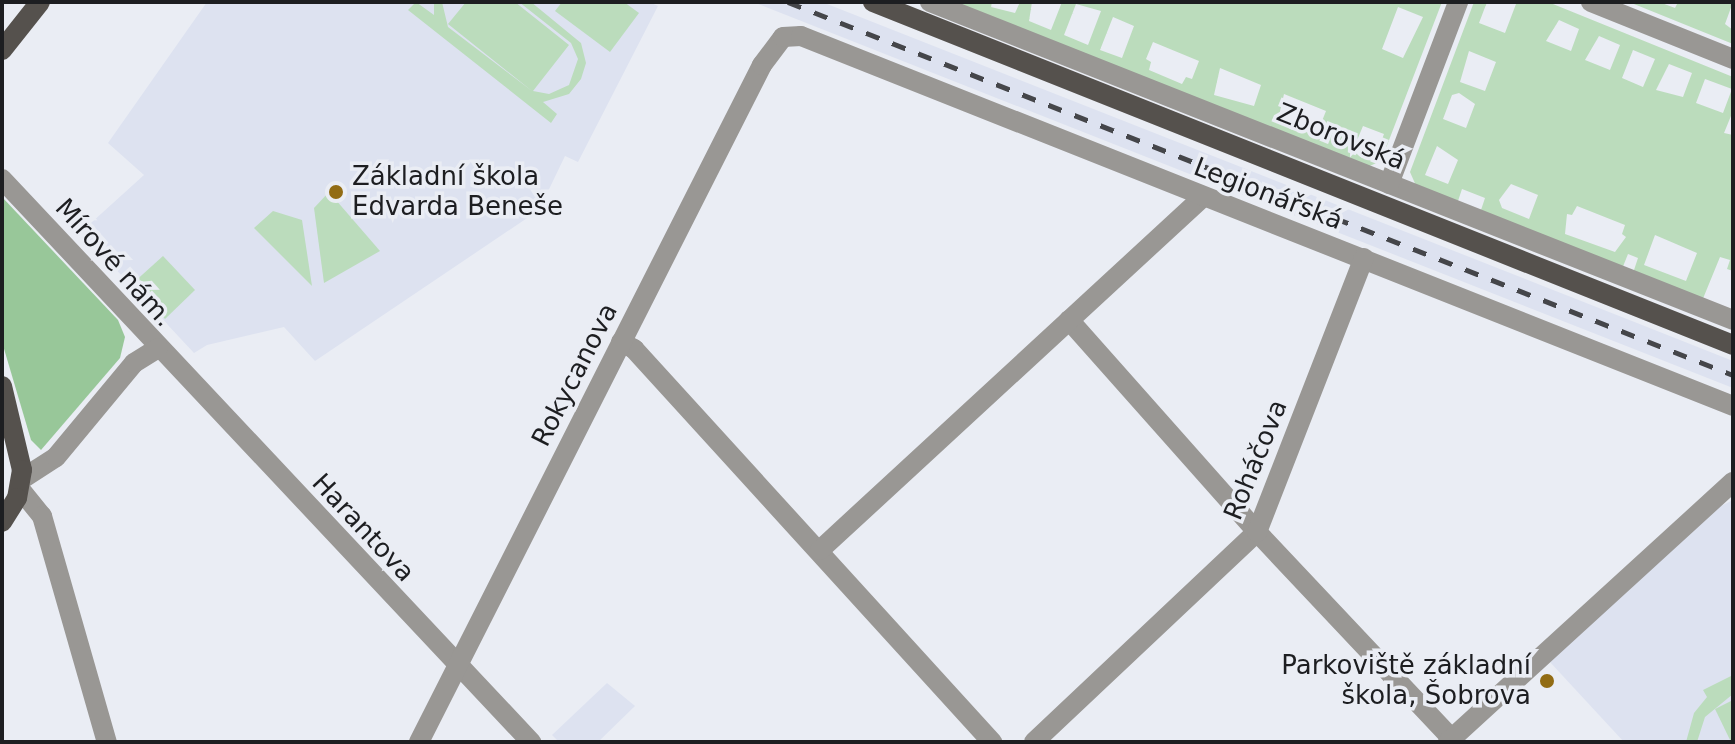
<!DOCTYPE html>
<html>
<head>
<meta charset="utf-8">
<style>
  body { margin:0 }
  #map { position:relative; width:1735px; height:744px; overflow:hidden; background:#eaedf4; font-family:"DejaVu Sans",sans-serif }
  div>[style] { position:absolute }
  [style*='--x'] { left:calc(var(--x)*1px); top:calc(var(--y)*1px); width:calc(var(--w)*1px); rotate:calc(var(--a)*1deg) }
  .built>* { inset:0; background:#dde2f0 }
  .green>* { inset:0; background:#bbdcbc }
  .forest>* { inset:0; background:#98c799 }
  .minor>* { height:20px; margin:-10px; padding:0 10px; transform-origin:10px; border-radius:10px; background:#999794 }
  .major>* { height:20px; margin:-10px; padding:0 10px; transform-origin:10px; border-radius:10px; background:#55514d }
  .rail>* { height:5px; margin-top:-2.5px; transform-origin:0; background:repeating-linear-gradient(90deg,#45464a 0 14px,transparent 0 28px) }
  .dots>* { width:22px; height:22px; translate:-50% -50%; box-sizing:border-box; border:4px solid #eaedf4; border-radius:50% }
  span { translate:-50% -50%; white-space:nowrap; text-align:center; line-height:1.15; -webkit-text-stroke:7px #eaedf4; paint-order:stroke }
  .street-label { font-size:26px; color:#1d1e21 }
  .poi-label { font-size:26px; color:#1d1e21 }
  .left { translate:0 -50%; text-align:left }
  .right { translate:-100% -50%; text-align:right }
  .frame { position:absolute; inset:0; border:4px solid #1d1e21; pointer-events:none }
</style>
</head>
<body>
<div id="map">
  <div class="built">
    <div style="clip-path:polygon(207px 2px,649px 2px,658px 6px,578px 162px,565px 156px,539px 210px,315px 361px,284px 327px,207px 345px,194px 353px,81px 232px,144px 175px,108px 143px)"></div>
    <div style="clip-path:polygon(753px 2px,822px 2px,1637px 323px,1733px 361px,1733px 388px)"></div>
    <div style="clip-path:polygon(1733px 500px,1733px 742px,1624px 742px,1549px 661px,1713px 510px)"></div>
    <div style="clip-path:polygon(607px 683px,635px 706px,598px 742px,559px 742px,552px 735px)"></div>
  </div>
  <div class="green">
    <div style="clip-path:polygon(416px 2px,434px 15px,434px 2px,442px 2px,448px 27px,532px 91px,448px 24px,466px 2px,515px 2px,569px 45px,533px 91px,549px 94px,569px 85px,578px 59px,571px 43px,519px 2px,531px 2px,581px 43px,586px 63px,581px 79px,569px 94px,543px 102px,557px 114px,551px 123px,408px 10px)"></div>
    <div style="clip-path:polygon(562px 2px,624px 2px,639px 13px,610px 52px,555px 11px)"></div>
    <div style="clip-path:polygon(evenodd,946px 2px,992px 2px,991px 7px,1015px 13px,1020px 2px,1032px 2px,1029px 21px,1051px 30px,1062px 2px,1442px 2px,1381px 161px,1365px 168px,946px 2px,1076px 4px,1101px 11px,1088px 45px,1064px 35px,1076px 4px,946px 2px,1398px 7px,1423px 17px,1403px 58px,1382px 49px,1398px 7px,946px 2px,1113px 17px,1134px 26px,1122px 58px,1100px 50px,1113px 17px,946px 2px,1153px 42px,1199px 61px,1192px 79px,1186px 77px,1182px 84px,1149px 70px,1151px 62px,1146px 59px,1153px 42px,946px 2px,1220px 68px,1261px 85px,1254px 106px,1214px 95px,1220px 68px,946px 2px,1284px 94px,1326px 111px,1318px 131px,1313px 134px,1278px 120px,1284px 94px,946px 2px,1363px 126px,1384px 134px,1375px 158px,1362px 158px,1353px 150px,1363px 126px)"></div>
    <div style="clip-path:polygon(evenodd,1474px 2px,1487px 2px,1479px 23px,1505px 33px,1516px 4px,1548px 2px,1733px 77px,1733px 111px,1724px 133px,1733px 135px,1733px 271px,1727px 269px,1730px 260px,1720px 257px,1702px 301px,1633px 273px,1638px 258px,1628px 254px,1622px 269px,1480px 213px,1485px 198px,1462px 189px,1457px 204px,1417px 188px,1410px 172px,1474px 2px,1559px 20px,1579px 29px,1571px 51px,1546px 41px,1559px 20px,1474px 2px,1599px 36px,1620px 45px,1610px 70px,1585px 60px,1599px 36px,1474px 2px,1633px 50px,1655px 59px,1643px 87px,1622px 78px,1633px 50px,1474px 2px,1469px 51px,1496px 62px,1485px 91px,1460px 82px,1469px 51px,1474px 2px,1669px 64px,1692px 73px,1683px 97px,1656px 90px,1669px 64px,1474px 2px,1705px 79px,1732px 89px,1723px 113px,1696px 103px,1705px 79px,1474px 2px,1459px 93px,1475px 104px,1466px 128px,1443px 119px,1452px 95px,1459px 93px,1474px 2px,1437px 146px,1458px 160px,1448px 184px,1425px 175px,1437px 146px,1474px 2px,1511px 184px,1538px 195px,1529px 219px,1502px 208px,1499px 200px,1511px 184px,1474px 2px,1577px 206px,1625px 225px,1622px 234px,1626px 237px,1615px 252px,1565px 234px,1567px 214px,1572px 215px,1577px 206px,1474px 2px,1655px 235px,1697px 253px,1686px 281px,1644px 265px,1655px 235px)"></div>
    <div style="clip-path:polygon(1629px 2px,1659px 2px,1675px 8px,1678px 2px,1733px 2px,1725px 24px,1733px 30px,1733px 44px)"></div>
    <div style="clip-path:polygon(329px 192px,380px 251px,324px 283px,314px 208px)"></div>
    <div style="clip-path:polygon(273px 211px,302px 220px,312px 286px,254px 228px)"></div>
    <div style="clip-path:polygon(163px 256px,195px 290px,165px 319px,132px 284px)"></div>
    <div style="clip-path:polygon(1733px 675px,1733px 694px,1705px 717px,1697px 742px,1686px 742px,1694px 713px,1707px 697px,1703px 690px)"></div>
    <div style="clip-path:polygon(1733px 700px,1733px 742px,1731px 742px,1715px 709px)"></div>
  </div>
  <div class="forest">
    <div style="clip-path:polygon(2px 197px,118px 320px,125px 337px,120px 358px,41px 450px,31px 440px,2px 342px)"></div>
  </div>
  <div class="minor">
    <div style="--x:930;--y:2;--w:864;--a:21.6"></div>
    <div style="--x:1591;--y:2;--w:153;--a:21.9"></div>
    <div style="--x:2;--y:179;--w:773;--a:46.78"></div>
    <div style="--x:1389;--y:184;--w:195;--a:-69.2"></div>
    <div style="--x:1069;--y:320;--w:283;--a:48.4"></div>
    <div style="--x:1257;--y:532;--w:289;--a:46.7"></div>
    <div style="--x:621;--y:342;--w:15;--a:28"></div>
    <div style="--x:634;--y:349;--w:532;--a:47.67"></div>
    <div style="--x:22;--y:479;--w:40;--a:-32.9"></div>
    <div style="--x:56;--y:457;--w:122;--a:-50.3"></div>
    <div style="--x:134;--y:363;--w:28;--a:-32"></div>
    <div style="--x:20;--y:489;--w:35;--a:51"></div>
    <div style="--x:42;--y:516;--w:235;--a:74"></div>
    <div style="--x:820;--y:550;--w:521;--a:-42.67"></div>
    <div style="--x:419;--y:742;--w:759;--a:-63.13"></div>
    <div style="--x:762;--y:65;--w:35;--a:-53"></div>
    <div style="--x:783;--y:37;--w:18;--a:-3"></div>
    <div style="--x:801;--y:36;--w:1003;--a:21.65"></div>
    <div style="--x:1034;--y:742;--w:306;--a:-43.3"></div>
    <div style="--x:1257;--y:532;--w:294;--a:-68.7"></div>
    <div style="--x:1448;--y:742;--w:386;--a:-42.4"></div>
  </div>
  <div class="major">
    <div style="--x:873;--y:2;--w:926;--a:21.74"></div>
    <div style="--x:2;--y:50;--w:61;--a:-51.6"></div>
    <div style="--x:2;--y:386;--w:86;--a:76.6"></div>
    <div style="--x:22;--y:470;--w:28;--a:100"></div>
    <div style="--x:17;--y:498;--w:28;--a:122"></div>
  </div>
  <div class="rail">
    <div style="--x:788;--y:2;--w:1016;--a:21.54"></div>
  </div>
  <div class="dots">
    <div style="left:336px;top:192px;background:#926c14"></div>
    <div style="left:1547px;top:681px;background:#926c14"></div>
  </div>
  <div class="street-label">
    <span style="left:1341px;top:137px;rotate:22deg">Zborovská</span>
    <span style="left:1268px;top:194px;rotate:21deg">Legionářská</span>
    <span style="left:114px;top:263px;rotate:48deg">Mírové nám.</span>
    <span style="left:575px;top:375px;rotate:-63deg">Rokycanova</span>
    <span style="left:1256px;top:460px;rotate:-68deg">Roháčova</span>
    <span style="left:363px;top:528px;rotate:47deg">Harantova</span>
  </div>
  <div class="poi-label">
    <span class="left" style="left:352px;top:192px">Základní škola<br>Edvarda Beneše</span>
    <span class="right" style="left:1531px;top:681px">Parkoviště základní<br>škola, Šobrova</span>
  </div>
  <div class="frame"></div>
</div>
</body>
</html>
